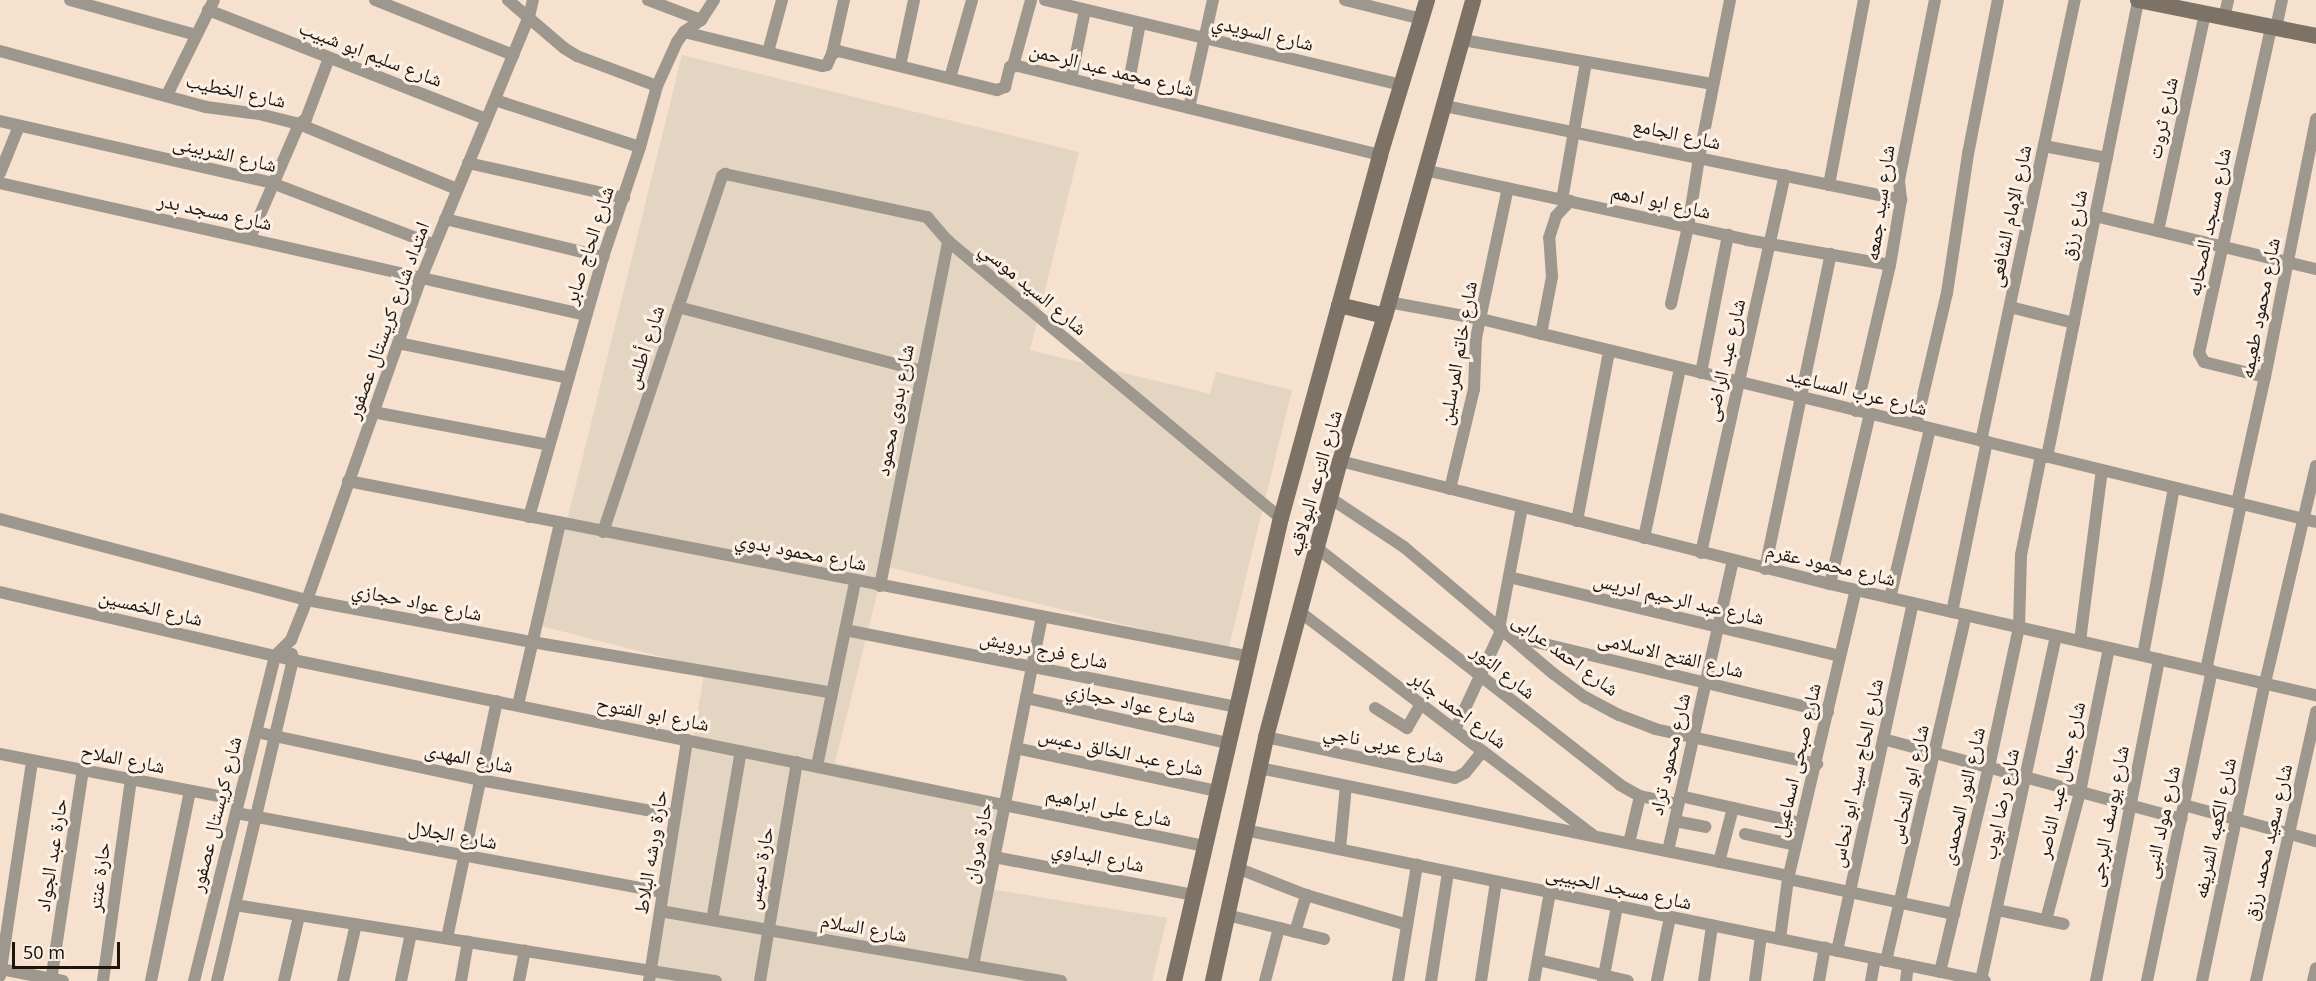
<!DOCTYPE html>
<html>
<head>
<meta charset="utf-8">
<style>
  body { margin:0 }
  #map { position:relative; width:2316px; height:981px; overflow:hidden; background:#f5e1cd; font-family:"Noto Sans","Noto Naskh Arabic",sans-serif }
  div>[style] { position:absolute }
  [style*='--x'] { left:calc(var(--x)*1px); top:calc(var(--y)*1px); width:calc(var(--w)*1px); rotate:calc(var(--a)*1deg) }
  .industrial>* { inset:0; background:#e4d4c2 }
  .street>* { height:12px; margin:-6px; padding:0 6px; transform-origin:6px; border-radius:6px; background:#9e978e }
  .secondary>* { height:16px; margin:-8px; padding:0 8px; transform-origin:8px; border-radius:8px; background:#7c7265 }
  span { translate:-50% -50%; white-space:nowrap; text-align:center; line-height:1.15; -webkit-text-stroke:6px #fcf0e4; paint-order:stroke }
  .street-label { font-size:20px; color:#1c160f }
  .scale { position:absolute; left:12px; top:942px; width:108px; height:27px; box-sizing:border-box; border:3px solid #1c160f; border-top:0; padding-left:8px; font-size:18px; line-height:21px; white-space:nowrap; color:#1c160f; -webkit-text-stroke:4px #fcf0e4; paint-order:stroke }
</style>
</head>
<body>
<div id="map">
  <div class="industrial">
    <div style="clip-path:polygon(682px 55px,1079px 152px,1030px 350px,1210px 394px,1216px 372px,1292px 390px,1228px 650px,884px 566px,835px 763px,1001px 799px,984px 888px,1167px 918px,1152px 981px,653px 981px,705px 668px,541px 626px)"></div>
  </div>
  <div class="street">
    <div style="--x:70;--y:0;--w:131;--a:15.5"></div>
    <div style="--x:375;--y:0;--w:149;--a:21.7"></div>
    <div style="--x:508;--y:0;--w:74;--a:40.6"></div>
    <div style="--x:564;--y:48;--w:15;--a:32"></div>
    <div style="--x:577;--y:56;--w:85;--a:20.6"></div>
    <div style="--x:648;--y:0;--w:57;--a:20.7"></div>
    <div style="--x:1045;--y:0;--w:367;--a:13.4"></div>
    <div style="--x:1345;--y:0;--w:79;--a:13.9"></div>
    <div style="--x:208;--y:10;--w:299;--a:21.4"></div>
    <div style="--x:2224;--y:18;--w:18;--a:-77"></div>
    <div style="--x:2276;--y:28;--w:29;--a:-78"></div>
    <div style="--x:684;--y:32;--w:142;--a:13.8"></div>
    <div style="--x:822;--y:66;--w:5;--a:-11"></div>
    <div style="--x:827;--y:65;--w:12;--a:-66"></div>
    <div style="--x:832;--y:54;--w:7;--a:-27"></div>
    <div style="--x:838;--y:51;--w:164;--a:13.8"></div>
    <div style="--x:997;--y:90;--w:9;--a:-21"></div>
    <div style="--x:1005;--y:87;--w:21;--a:-76"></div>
    <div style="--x:1010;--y:67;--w:8;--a:-7"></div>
    <div style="--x:1018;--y:66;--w:373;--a:13.8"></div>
    <div style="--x:1463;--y:40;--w:254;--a:10"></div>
    <div style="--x:0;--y:51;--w:213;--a:15.2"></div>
    <div style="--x:206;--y:107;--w:53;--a:7.5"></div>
    <div style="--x:259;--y:114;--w:41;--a:14"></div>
    <div style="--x:299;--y:124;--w:171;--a:22.4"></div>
    <div style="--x:768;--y:52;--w:54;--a:-74.9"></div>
    <div style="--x:832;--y:54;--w:55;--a:-77.5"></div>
    <div style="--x:900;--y:66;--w:67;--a:-78"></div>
    <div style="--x:1013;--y:66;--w:68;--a:-74.7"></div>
    <div style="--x:950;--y:78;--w:81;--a:-74.2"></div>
    <div style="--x:1071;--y:79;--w:70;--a:-78.5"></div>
    <div style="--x:1127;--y:92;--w:70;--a:-79.3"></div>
    <div style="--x:167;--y:95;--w:106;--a:-63.7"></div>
    <div style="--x:495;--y:100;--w:152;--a:18"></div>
    <div style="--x:1445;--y:106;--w:466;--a:11.6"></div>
    <div style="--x:1189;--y:108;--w:111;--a:-77.5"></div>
    <div style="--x:0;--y:121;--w:279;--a:12.8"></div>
    <div style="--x:272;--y:183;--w:173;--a:20.9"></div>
    <div style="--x:2044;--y:146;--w:64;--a:10.8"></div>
    <div style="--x:468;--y:163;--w:160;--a:12.6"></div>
    <div style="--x:1424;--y:170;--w:330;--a:12.2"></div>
    <div style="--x:1747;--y:240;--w:145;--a:9.9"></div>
    <div style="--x:0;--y:173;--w:51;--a:-68"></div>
    <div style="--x:0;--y:183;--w:601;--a:12.69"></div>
    <div style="--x:1829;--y:185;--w:188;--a:-79.3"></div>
    <div style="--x:1562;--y:200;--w:140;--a:-80.1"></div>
    <div style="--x:2095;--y:216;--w:227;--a:13.5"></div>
    <div style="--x:445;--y:219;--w:163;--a:13.5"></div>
    <div style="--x:2158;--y:231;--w:222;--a:-77.8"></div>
    <div style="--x:250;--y:238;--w:124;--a:-66.7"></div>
    <div style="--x:299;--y:124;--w:9;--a:-36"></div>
    <div style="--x:306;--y:119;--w:65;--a:-69.3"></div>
    <div style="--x:1388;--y:302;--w:95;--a:10.4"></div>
    <div style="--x:1481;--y:319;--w:859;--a:13.66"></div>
    <div style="--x:1671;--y:304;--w:79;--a:-77.6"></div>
    <div style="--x:1688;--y:227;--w:70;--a:-80.9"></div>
    <div style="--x:1699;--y:158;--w:161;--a:-78.9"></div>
    <div style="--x:678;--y:307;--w:252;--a:14.7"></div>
    <div style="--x:2010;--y:307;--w:66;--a:14"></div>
    <div style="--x:1541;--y:334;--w:58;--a:-79.1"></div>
    <div style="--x:1552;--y:277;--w:39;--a:-94"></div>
    <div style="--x:1549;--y:238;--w:23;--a:-72"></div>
    <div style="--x:1556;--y:216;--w:21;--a:-47"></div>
    <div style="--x:398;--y:343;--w:174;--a:11.6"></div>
    <div style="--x:1701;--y:373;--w:141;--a:-78.9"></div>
    <div style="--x:2265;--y:377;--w:63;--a:-166.2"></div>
    <div style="--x:2204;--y:362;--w:10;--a:-119"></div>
    <div style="--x:2199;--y:353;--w:334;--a:-77.5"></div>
    <div style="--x:1856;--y:411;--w:150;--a:-76.9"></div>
    <div style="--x:1890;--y:265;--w:66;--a:-80.4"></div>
    <div style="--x:1901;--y:200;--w:20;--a:-96"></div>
    <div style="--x:1899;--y:180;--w:184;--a:-78.7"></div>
    <div style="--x:373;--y:412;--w:179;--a:10.6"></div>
    <div style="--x:1916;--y:425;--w:136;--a:-76.8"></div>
    <div style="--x:1947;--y:293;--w:141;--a:-81.4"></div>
    <div style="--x:1968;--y:154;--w:157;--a:-79"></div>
    <div style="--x:1981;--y:441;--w:451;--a:-78"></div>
    <div style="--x:2047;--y:457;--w:466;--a:-78.7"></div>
    <div style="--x:1340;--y:461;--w:505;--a:14.09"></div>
    <div style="--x:1830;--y:584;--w:499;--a:12.9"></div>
    <div style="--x:348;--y:481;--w:916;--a:11.02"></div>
    <div style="--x:1450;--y:489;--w:103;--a:-76.5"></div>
    <div style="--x:1474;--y:389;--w:51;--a:-87.8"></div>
    <div style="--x:1476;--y:338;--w:153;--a:-78"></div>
    <div style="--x:1330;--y:498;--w:89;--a:33.5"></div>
    <div style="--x:1404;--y:547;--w:197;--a:40.3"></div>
    <div style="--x:1554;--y:674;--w:39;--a:37"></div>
    <div style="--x:1585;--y:697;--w:38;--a:28"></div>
    <div style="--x:1619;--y:715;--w:39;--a:21"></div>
    <div style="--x:1655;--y:729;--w:166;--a:12.2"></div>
    <div style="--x:2237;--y:503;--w:129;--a:-77.5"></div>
    <div style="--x:2265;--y:377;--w:263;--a:-78.8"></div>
    <div style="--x:529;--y:517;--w:270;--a:-74.1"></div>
    <div style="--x:603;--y:257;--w:116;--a:-71.4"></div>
    <div style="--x:640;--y:147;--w:63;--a:-74.4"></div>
    <div style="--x:657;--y:86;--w:48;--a:-65.6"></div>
    <div style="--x:677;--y:42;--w:12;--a:-55"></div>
    <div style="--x:684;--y:32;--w:21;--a:-35"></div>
    <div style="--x:701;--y:20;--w:24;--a:-57"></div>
    <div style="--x:0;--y:519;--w:318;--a:14.8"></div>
    <div style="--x:307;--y:600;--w:229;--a:10.6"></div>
    <div style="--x:532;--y:642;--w:304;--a:9.6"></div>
    <div style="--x:1577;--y:521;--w:173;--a:-79.3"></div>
    <div style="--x:603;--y:532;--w:375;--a:-71.5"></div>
    <div style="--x:722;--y:176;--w:4;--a:-34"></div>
    <div style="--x:725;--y:174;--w:207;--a:12"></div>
    <div style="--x:927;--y:217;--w:32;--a:49"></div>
    <div style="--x:948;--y:241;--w:433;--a:39.8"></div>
    <div style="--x:1644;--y:538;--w:174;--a:-78"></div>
    <div style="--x:1317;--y:548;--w:385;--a:38"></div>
    <div style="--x:1620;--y:785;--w:23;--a:29"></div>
    <div style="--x:1640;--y:796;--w:39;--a:12"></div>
    <div style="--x:1701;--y:553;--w:387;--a:-77.5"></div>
    <div style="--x:1765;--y:569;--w:322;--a:-78.2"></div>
    <div style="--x:1509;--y:577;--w:340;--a:13.4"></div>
    <div style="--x:1830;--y:584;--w:175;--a:-76.8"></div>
    <div style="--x:880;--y:586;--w:352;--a:-78.8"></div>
    <div style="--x:0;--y:592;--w:301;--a:13.1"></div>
    <div style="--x:293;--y:660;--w:931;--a:11.53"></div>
    <div style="--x:1890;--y:598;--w:174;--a:-76.7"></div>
    <div style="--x:1300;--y:612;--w:368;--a:37.3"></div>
    <div style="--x:1952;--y:612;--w:174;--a:-78.4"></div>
    <div style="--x:1499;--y:629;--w:124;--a:-79.3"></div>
    <div style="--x:845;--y:630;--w:399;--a:11.1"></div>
    <div style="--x:1511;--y:636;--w:326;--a:13.5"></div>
    <div style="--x:2080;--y:641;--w:172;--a:-82.7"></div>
    <div style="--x:2143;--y:655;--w:170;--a:-79.5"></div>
    <div style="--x:2206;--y:670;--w:170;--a:-78.1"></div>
    <div style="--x:1026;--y:698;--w:207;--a:12.6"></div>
    <div style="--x:518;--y:705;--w:187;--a:-77"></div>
    <div style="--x:1375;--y:708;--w:38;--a:32"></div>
    <div style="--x:1407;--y:728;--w:28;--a:-60"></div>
    <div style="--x:1455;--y:730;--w:109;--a:-65.1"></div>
    <div style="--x:256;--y:732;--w:229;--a:12.1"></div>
    <div style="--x:480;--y:780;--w:198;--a:10.2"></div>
    <div style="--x:1266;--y:737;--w:193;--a:12.2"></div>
    <div style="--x:1455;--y:778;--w:11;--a:-27"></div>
    <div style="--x:1465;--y:773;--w:28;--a:-51"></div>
    <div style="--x:1883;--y:739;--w:309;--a:15"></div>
    <div style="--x:1016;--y:748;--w:206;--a:12.1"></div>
    <div style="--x:0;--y:754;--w:243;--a:10.9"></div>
    <div style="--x:817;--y:766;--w:188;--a:-78.3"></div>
    <div style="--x:1259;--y:768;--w:541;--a:11.52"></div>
    <div style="--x:1680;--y:796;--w:124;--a:12.6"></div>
    <div style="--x:2184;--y:805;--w:137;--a:15.3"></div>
    <div style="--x:236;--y:813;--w:434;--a:10.5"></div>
    <div style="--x:1675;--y:821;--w:31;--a:11"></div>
    <div style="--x:1245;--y:830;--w:755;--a:11.53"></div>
    <div style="--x:1745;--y:834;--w:52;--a:12.2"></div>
    <div style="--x:1629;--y:843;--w:48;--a:-76.8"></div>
    <div style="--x:1340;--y:849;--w:63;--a:-84.6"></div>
    <div style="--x:1668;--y:851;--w:297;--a:-77.4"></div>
    <div style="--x:994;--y:857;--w:204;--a:10.8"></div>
    <div style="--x:1719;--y:862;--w:56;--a:-75.5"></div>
    <div style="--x:1237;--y:868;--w:74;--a:21.4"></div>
    <div style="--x:1306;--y:895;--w:105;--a:16.5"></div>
    <div style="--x:1788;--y:879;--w:170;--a:11.9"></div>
    <div style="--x:235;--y:905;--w:487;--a:9"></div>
    <div style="--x:1997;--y:910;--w:68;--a:11.8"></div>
    <div style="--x:660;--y:911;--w:407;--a:9.9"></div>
    <div style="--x:1227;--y:915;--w:100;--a:13.9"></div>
    <div style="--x:712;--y:920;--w:171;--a:-80.3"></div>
    <div style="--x:2046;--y:920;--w:132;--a:-75.1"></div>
    <div style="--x:2080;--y:792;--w:147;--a:-78.6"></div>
    <div style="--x:1295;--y:932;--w:39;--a:-73"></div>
    <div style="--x:447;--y:938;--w:242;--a:-78.1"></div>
    <div style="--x:1780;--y:939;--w:61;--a:-82.4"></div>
    <div style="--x:1788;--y:879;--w:297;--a:-76.8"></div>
    <div style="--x:1837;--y:951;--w:356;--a:-77.7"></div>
    <div style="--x:1538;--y:960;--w:92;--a:13.1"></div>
    <div style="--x:1886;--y:961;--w:355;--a:-77"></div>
    <div style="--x:973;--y:965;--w:354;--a:-78.8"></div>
    <div style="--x:0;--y:969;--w:64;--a:10.8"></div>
    <div style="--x:1940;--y:972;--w:211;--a:-76.6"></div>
    <div style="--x:1989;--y:767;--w:143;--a:-77.9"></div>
    <div style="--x:2019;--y:627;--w:72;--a:-88.4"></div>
    <div style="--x:2021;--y:555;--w:101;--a:-78.6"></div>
    <div style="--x:0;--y:976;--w:217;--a:-81.5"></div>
    <div style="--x:1981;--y:980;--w:352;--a:-77.7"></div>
    <div style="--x:51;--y:981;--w:213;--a:-81.4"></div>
    <div style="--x:103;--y:981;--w:204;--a:-82.1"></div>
    <div style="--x:151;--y:981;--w:194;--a:-78.4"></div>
    <div style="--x:194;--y:981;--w:335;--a:-76"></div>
    <div style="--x:275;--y:656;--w:23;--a:-45"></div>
    <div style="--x:291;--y:640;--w:43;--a:-68.2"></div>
    <div style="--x:307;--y:600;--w:344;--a:-70.5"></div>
    <div style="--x:422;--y:276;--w:280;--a:-67.6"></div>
    <div style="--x:529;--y:17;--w:17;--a:-77"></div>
    <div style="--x:217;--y:981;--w:330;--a:-76.7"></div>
    <div style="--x:293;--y:660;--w:6;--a:-99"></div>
    <div style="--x:284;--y:981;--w:67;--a:-77"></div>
    <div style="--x:343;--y:981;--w:58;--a:-77.2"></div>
    <div style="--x:401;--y:981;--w:49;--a:-78.2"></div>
    <div style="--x:461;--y:981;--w:40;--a:-80"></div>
    <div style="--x:519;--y:981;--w:31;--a:-79"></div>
    <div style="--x:649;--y:981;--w:244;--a:-81"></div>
    <div style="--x:760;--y:981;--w:222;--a:-80.4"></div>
    <div style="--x:1265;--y:981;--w:55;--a:-75.2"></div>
    <div style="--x:1398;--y:981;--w:118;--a:-80.7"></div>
    <div style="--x:1431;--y:981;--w:110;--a:-81.1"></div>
    <div style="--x:1481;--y:981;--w:100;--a:-81.4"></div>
    <div style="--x:1534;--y:981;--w:90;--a:-79.8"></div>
    <div style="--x:1603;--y:981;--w:76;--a:-79.4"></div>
    <div style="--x:1657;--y:981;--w:65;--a:-78.5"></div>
    <div style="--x:1704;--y:981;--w:56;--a:-81.7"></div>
    <div style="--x:1755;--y:981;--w:45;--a:-82.4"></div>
    <div style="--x:1819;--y:981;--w:34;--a:-80"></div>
    <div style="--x:1871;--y:981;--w:22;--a:-80"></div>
    <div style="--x:1906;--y:981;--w:16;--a:-83"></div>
    <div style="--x:2096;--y:981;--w:328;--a:-78.9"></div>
    <div style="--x:2147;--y:981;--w:317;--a:-78.2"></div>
    <div style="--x:2202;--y:981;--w:305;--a:-78.1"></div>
    <div style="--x:2265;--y:683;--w:223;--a:-76.8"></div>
    <div style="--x:2256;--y:981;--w:276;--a:-77.4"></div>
    <div style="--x:2313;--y:981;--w:13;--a:-77"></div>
  </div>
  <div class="secondary">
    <div style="--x:2138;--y:0;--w:182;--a:11.4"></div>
    <div style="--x:1339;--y:305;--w:47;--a:13.4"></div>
    <div style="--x:1174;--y:981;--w:475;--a:-77"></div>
    <div style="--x:1281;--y:518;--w:376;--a:-74.7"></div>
    <div style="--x:1380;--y:155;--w:162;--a:-73.1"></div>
    <div style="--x:1213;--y:981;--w:250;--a:-77.7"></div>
    <div style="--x:1266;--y:737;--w:286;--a:-75"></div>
    <div style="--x:1340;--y:461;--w:152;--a:-72.8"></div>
    <div style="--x:1385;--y:316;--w:328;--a:-74.4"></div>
  </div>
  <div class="street-label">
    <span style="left:1263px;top:32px;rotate:13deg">شارع السويدي</span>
    <span style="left:371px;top:53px;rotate:21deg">شارع سليم ابو شبيب</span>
    <span style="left:1112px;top:69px;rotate:14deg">شارع محمد عبد الرحمن</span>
    <span style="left:236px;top:90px;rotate:12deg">شارع الخطيب</span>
    <span style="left:2162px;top:118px;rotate:-78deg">شارع ثروت</span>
    <span style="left:1677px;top:133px;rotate:12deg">شارع الجامع</span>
    <span style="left:225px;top:153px;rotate:13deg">شارع الشربينى</span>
    <span style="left:1661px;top:201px;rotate:12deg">شارع ابو ادهم</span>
    <span style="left:1879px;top:203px;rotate:-82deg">شارع سيد جمعه</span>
    <span style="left:215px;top:211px;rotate:12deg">شارع مسجد بدر</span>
    <span style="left:2009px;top:216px;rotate:-78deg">شارع الإمام الشافعى</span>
    <span style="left:2208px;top:222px;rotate:-78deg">شارع مسجد الصحابه</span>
    <span style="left:2073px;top:225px;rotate:-79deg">شارع رزق</span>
    <span style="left:588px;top:245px;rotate:-72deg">شارع الحاج صابر</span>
    <span style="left:1034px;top:288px;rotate:40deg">شارع السيد موسي</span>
    <span style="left:2259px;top:308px;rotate:-79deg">شارع محمود طعيمه</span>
    <span style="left:387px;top:320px;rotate:-70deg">امتداد شارع كريستال عصفور</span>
    <span style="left:644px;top:347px;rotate:-72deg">شارع أطلس</span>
    <span style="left:1457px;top:353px;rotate:-80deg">شارع خاتم المرسلين</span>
    <span style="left:1724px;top:360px;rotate:-77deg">شارع عبد الراضى</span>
    <span style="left:1857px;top:391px;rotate:14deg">شارع عرب المساعيد</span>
    <span style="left:894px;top:410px;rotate:-79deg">شارع بدوى محمود</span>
    <span style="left:1314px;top:483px;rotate:-74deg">شارع الترعه البولاقيه</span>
    <span style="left:801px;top:551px;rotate:11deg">شارع محمود بدوي</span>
    <span style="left:1831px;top:564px;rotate:13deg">شارع محمود عقرم</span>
    <span style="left:1679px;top:598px;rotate:13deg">شارع عبد الرحيم ادريس</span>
    <span style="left:417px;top:601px;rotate:11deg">شارع عواد حجازي</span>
    <span style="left:151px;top:607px;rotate:13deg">شارع الخمسين</span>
    <span style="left:1044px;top:649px;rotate:11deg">شارع فرج درويش</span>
    <span style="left:1566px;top:654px;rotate:36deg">شارع احمد عرابى</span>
    <span style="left:1671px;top:654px;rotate:13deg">شارع الفتح الاسلامى</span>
    <span style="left:1504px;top:671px;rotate:38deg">شارع النور</span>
    <span style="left:1131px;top:702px;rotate:12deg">شارع عواد حجازي</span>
    <span style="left:1459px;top:709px;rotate:37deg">شارع احمد جابر</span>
    <span style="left:653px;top:713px;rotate:11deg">شارع ابو الفتوح</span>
    <span style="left:1384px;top:743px;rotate:12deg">شارع عربى ناجي</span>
    <span style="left:1121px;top:751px;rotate:12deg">شارع عبد الخالق دعبس</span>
    <span style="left:1669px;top:754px;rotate:-77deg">شارع محمود تراد</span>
    <span style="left:469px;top:757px;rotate:11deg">شارع المهدى</span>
    <span style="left:123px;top:758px;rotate:11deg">شارع الملاح</span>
    <span style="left:1796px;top:760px;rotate:-77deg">شارع صبحى اسماعيل</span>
    <span style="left:1856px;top:773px;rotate:-78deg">شارع الحاج سيد ابو نحاس</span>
    <span style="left:2060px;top:780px;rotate:-77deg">شارع جمال عبد الناصر</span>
    <span style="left:1908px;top:784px;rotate:-77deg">شارع ابو النحاس</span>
    <span style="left:1962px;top:796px;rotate:-77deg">شارع النور المحمدى</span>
    <span style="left:2000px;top:804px;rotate:-78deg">شارع رضا ايوب</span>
    <span style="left:1109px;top:806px;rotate:12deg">شارع على ابراهيم</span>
    <span style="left:215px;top:814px;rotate:-76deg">شارع كريستال عصفور</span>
    <span style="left:2108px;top:816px;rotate:-79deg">شارع يوسف البرجى</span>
    <span style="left:2161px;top:822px;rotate:-78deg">شارع مولد النبى</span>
    <span style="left:2214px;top:828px;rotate:-78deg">شارع الكعبه الشريفه</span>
    <span style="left:453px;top:834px;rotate:10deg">شارع الجلال</span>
    <span style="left:2267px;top:842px;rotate:-77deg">شارع سعيد محمد رزق</span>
    <span style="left:977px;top:843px;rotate:-79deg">حارة مروان</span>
    <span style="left:650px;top:852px;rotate:-81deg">حارة ورشه البلاط</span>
    <span style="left:51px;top:855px;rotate:-81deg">حارة عبد الجواد</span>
    <span style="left:1098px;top:856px;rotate:11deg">شارع البداوي</span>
    <span style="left:759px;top:868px;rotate:-80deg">حارة دعبس</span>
    <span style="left:98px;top:877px;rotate:-82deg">حارة عنتر</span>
    <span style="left:1619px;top:887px;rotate:12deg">شارع مسجد الحبيبى</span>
    <span style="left:864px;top:927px;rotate:10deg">شارع السلام</span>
  </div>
  <div class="scale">50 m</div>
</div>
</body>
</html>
